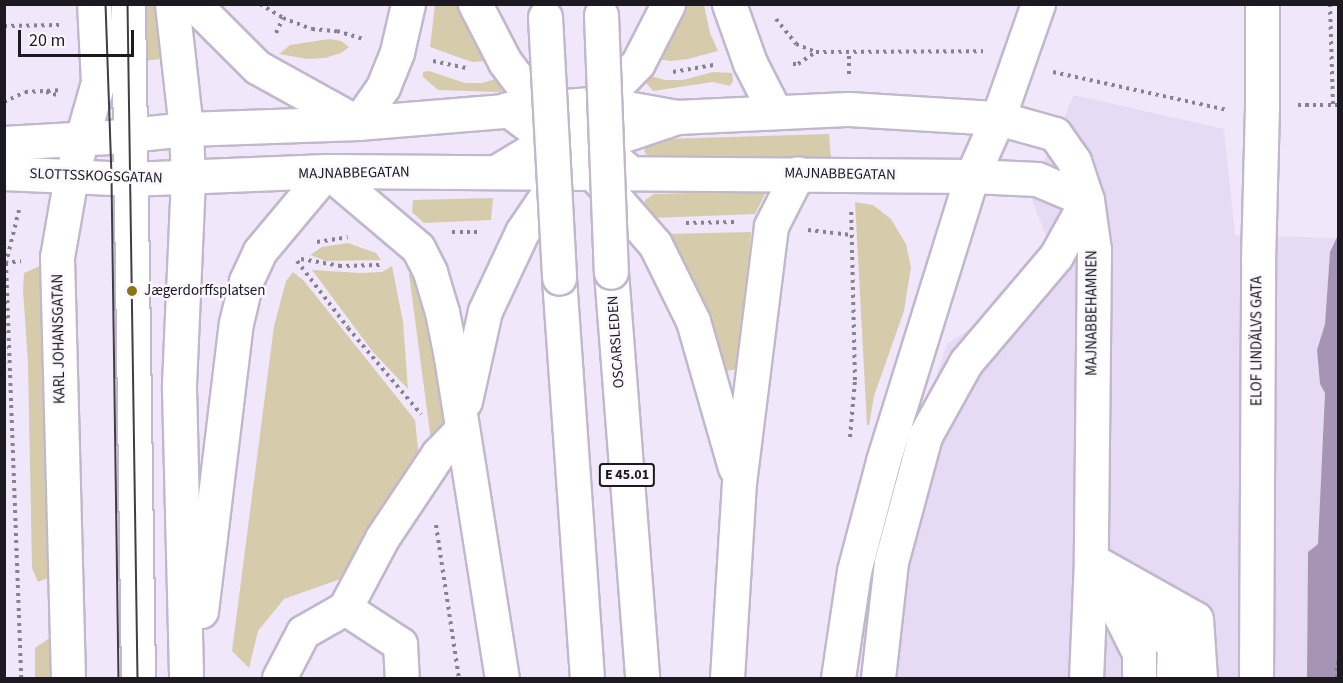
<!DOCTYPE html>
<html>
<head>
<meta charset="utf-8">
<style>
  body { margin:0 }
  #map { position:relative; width:1343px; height:683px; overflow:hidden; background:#f1e7fb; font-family:"Source Sans 3",sans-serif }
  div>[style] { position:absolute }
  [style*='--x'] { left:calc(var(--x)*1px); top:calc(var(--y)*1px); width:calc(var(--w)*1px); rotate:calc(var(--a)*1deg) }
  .built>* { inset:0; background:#e7daf5 }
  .green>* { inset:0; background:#d6ccac }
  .water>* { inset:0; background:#a594b4 }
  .path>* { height:4px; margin-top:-2px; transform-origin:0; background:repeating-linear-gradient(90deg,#88828f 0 3px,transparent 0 7.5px) }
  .roads { filter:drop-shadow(2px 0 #c1b8cb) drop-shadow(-2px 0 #c1b8cb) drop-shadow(0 2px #c1b8cb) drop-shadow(0 -2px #c1b8cb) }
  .minor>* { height:33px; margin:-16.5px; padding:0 16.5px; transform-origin:16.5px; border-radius:16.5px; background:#fff }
  .highway>* { height:33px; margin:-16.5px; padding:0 16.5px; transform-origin:16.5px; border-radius:16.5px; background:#fff }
  .tram>* { height:1.5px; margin:-0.75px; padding:0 0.75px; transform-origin:0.75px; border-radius:0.75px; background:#413d46 }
  .bridges { filter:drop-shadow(2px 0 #c1b8cb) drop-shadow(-2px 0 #c1b8cb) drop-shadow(0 2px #c1b8cb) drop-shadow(0 -2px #c1b8cb) }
  .highway-bridge>* { height:33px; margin:-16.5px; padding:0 16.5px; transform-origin:16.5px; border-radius:16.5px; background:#fff }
  .dots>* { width:16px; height:16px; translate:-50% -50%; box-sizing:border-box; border:3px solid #faf8fc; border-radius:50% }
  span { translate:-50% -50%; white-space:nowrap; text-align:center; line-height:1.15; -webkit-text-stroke:5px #faf8fc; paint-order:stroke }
  .shield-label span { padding:2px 4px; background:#faf8fc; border:2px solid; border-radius:4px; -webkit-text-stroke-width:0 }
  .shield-label { font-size:14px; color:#1c1920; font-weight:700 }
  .street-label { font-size:15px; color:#1c1920 }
  .poi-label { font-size:15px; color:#1c1920 }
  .left { translate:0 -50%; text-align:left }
  .frame { position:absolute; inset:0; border:6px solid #1c1920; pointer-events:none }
  .scale { position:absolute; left:18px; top:30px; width:116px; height:27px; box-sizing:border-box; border:3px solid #1c1920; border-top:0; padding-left:8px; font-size:18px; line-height:21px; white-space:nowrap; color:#1c1920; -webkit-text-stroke:4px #faf8fc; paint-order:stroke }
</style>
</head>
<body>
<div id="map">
  <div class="built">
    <div style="clip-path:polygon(1074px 95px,1224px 129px,1235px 235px,1336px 238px,1330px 252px,1325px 324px,1317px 350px,1320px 384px,1325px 393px,1318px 544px,1308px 552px,1307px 678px,859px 678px,877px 558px,947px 344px,1009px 302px,1051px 249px,1030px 194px)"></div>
  </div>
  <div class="green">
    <div style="clip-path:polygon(137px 5px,157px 5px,160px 59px,138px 62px)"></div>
    <div style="clip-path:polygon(435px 5px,463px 5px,493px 54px,485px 61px,472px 62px,430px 47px)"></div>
    <div style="clip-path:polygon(683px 5px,704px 5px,710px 33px,718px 51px,688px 59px,670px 61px,659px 59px)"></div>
    <div style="clip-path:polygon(329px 39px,341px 41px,349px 47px,341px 53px,325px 58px,308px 59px,279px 54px,290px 45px)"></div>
    <div style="clip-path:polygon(429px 71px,465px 83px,482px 83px,506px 76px,510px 86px,500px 92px,438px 90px,423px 77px,423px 72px)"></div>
    <div style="clip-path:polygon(713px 72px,732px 73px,733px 81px,730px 86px,713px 82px,653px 91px,643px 79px,647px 75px,665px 80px,683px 80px)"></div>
    <div style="clip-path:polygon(829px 134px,831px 159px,675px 161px,645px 154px,644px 144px,662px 139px)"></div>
    <div style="clip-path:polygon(762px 191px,765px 194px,755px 214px,653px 218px,643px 208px,645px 200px,654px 194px)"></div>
    <div style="clip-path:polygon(493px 198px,491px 220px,424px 223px,412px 212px,413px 200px)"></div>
    <div style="clip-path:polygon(855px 202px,873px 205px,891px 219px,906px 244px,911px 267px,904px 311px,874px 396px,869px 425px,867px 425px)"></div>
    <div style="clip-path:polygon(751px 232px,742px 366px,739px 369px,725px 371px,707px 311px,680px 254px,665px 234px)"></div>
    <div style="clip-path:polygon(348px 243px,376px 253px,381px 260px,326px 261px,310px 255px,322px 247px)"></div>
    <div style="clip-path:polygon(44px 264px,50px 577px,38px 582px,32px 568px,28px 364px,23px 290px,24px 273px)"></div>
    <div style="clip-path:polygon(392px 266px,403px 322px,408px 389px,373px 352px,312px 270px,361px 273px,382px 272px)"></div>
    <div style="clip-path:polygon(412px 269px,419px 278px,443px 402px,444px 425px,432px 448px,409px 274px)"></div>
    <div style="clip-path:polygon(293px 272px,304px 281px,415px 420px,420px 468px,346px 577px,284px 599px,258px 631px,249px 668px,232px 651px,274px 326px,286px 281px)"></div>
    <div style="clip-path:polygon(51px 637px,55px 678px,35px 678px,35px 648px)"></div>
  </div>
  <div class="water">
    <div style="clip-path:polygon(1338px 235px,1338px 678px,1307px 678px,1308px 552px,1318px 544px,1325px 393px,1320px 384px,1317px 350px,1325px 324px,1330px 252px)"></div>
  </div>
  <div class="path">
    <div style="--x:260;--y:4;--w:27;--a:31"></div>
    <div style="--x:283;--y:18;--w:31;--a:21"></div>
    <div style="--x:312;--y:29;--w:25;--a:5"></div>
    <div style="--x:337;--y:31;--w:27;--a:17"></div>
    <div style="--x:1330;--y:4;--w:101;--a:88.3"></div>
    <div style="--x:776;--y:19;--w:32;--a:51"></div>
    <div style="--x:796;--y:44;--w:22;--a:22"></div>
    <div style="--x:816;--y:52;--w:167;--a:-0.3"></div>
    <div style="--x:4;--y:26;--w:55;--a:-1"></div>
    <div style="--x:276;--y:33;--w:17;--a:-65"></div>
    <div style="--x:433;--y:61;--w:35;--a:12"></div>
    <div style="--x:793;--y:64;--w:5;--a:0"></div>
    <div style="--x:798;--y:64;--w:22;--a:-34"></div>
    <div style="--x:673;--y:72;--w:41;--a:-9.9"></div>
    <div style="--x:1053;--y:72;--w:178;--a:12.3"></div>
    <div style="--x:849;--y:74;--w:20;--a:-90"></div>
    <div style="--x:46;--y:92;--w:11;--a:15"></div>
    <div style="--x:4;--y:102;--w:23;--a:-25"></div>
    <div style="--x:25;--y:92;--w:34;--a:-3"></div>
    <div style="--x:1298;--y:105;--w:40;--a:0"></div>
    <div style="--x:19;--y:210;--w:55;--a:103.8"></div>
    <div style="--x:6;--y:263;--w:415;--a:87.9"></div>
    <div style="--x:686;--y:223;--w:49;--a:-1.2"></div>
    <div style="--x:808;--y:230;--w:44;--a:6.5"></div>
    <div style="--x:452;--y:232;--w:28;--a:0"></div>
    <div style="--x:317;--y:242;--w:31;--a:-9"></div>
    <div style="--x:301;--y:259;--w:39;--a:10"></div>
    <div style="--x:339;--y:266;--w:41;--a:-1.4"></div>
    <div style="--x:297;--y:261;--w:84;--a:52.7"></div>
    <div style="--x:348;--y:328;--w:113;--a:49.7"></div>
    <div style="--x:5;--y:263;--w:16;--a:-7"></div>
    <div style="--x:850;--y:437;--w:57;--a:-85"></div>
    <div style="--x:855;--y:380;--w:170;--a:-91.3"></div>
    <div style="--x:436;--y:525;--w:155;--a:81.5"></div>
    <div style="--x:1337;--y:678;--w:15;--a:-94"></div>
    <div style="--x:1336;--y:663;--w:2;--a:0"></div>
  </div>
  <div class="roads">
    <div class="minor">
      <div style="--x:128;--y:4;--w:674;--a:89.15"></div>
      <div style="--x:172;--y:4;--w:126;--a:83.6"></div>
      <div style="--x:186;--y:129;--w:49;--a:87.7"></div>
      <div style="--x:188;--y:178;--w:210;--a:92.5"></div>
      <div style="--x:179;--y:388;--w:290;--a:88.6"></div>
      <div style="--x:194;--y:4;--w:89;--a:45"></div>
      <div style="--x:257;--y:67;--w:115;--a:29"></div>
      <div style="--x:4;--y:143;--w:105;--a:-3.3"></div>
      <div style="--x:109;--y:137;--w:77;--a:-5.9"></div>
      <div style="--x:186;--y:129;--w:172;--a:-2"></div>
      <div style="--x:358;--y:123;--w:242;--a:-4.7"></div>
      <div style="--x:599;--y:103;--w:79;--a:10.2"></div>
      <div style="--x:677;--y:117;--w:172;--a:-2.7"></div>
      <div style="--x:849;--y:109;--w:149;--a:3.5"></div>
      <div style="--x:998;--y:118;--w:59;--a:15.7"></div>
      <div style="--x:1055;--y:134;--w:33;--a:55"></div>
      <div style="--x:1074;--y:161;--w:41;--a:71.6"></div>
      <div style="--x:1087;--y:200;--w:50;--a:82"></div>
      <div style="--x:1094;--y:250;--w:310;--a:90.6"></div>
      <div style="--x:1091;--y:560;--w:118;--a:92.4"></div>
      <div style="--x:4;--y:173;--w:125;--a:2.7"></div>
      <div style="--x:129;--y:179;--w:198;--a:-2.3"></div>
      <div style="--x:327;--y:171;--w:645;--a:0.44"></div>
      <div style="--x:972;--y:176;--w:65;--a:2.6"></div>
      <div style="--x:1037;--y:179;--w:54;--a:22.8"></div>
      <div style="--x:1087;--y:200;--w:64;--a:119"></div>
      <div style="--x:1056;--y:256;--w:139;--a:130.3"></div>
      <div style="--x:966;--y:362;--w:85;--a:119"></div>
      <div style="--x:925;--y:436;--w:131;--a:105.1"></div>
      <div style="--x:891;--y:562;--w:117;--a:96.4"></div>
      <div style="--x:1091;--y:560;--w:120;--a:29.3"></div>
      <div style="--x:1196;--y:619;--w:59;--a:86.1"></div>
      <div style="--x:1118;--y:587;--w:81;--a:46.5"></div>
      <div style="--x:1174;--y:646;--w:32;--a:92"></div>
      <div style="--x:1108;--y:591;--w:69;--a:63.4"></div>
      <div style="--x:1139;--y:653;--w:25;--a:90"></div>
      <div style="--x:345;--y:608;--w:66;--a:33.2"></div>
      <div style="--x:400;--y:644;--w:34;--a:87"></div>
      <div style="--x:201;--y:611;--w:290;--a:-83.1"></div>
      <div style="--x:236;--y:323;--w:43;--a:-76.6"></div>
      <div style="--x:246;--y:281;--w:33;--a:-65"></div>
      <div style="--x:260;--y:251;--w:104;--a:-50.1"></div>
      <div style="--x:68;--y:678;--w:421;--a:-91.5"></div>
      <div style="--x:57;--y:257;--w:81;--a:-80.1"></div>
      <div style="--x:71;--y:177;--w:99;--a:-74.1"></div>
      <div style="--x:98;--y:82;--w:78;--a:-92.9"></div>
      <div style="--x:279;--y:678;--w:52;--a:-62.4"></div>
      <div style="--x:303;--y:632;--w:48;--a:-29.7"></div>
      <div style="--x:345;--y:608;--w:79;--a:-62.1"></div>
      <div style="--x:382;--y:538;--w:101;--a:-56.3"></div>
      <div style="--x:438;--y:454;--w:33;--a:-46"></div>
      <div style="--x:838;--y:678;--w:108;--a:-81.5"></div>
      <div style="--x:854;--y:571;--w:114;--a:-75.2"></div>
      <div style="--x:883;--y:461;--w:299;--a:-72.7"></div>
      <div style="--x:972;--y:176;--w:64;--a:-65.9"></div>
      <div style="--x:998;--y:118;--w:121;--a:-70.7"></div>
      <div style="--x:1256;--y:678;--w:418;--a:-89.7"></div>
      <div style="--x:1258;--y:260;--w:152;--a:-88.5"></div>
      <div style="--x:1262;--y:108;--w:104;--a:-90"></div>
    </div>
    <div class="highway">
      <div style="--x:475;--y:4;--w:65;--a:62.7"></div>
      <div style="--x:505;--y:62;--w:26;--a:53"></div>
      <div style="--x:521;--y:83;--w:142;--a:39.3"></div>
      <div style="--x:729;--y:4;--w:63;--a:70.4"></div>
      <div style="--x:750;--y:63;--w:55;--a:63"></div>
      <div style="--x:507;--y:109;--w:107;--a:36.7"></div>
      <div style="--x:593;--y:173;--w:94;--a:48.9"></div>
      <div style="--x:655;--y:244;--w:86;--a:63.7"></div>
      <div style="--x:693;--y:321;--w:152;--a:74"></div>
      <div style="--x:358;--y:123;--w:44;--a:-55.2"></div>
      <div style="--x:383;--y:87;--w:38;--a:-68"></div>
      <div style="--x:397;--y:52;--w:49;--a:-77.1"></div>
      <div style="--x:327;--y:171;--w:119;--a:40.2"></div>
      <div style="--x:418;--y:248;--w:27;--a:63"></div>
      <div style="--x:430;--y:272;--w:42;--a:73.3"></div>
      <div style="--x:442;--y:312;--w:46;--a:78.7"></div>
      <div style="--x:451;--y:357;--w:325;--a:81"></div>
      <div style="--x:496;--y:172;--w:87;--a:-31"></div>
      <div style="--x:571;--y:127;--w:37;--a:-41"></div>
      <div style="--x:599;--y:103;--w:56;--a:-45.7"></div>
      <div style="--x:638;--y:63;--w:66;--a:-63"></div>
      <div style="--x:611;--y:272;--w:407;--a:85.6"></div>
      <div style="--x:559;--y:278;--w:401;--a:86"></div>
      <div style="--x:465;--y:401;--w:92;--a:-77.5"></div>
      <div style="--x:485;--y:311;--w:87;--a:-64.9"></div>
      <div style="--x:522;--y:232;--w:71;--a:-55.9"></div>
      <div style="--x:562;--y:173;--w:43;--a:-41.2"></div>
      <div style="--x:594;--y:145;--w:88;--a:-18.6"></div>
      <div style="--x:727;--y:678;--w:195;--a:-86.5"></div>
      <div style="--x:739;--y:483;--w:259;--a:-82.9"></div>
      <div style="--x:771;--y:226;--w:59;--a:-63"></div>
    </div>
  </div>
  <div class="tram">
    <div style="--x:106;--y:4;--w:174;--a:88"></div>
    <div style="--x:112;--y:178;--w:500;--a:89.2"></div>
    <div style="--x:128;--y:4;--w:674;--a:89.15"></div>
  </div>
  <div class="bridges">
    <div class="highway-bridge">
      <div style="--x:601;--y:15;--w:257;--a:87.8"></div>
      <div style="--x:545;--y:17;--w:261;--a:86.9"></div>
    </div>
  </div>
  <div class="dots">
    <div style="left:132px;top:291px;background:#8c7418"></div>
  </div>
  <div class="shield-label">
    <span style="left:627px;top:475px">E 45.01</span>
  </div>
  <div class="street-label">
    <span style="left:354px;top:173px;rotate:-1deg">MAJNABBEGATAN</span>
    <span style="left:840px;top:174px;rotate:1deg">MAJNABBEGATAN</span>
    <span style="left:96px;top:176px;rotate:2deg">SLOTTSSKOGSGATAN</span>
    <span style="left:1092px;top:313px;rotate:-90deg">MAJNABBEHAMNEN</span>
    <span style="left:59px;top:339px;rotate:-91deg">KARL JOHANSGATAN</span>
    <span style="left:1257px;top:341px;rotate:-90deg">ELOF LINDÄLVS GATA</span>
    <span style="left:616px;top:342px;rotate:-94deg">OSCARSLEDEN</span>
  </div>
  <div class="poi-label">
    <span class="left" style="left:144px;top:291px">Jægerdorffsplatsen</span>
  </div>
  <div class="frame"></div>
  <div class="scale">20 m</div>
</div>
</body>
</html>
